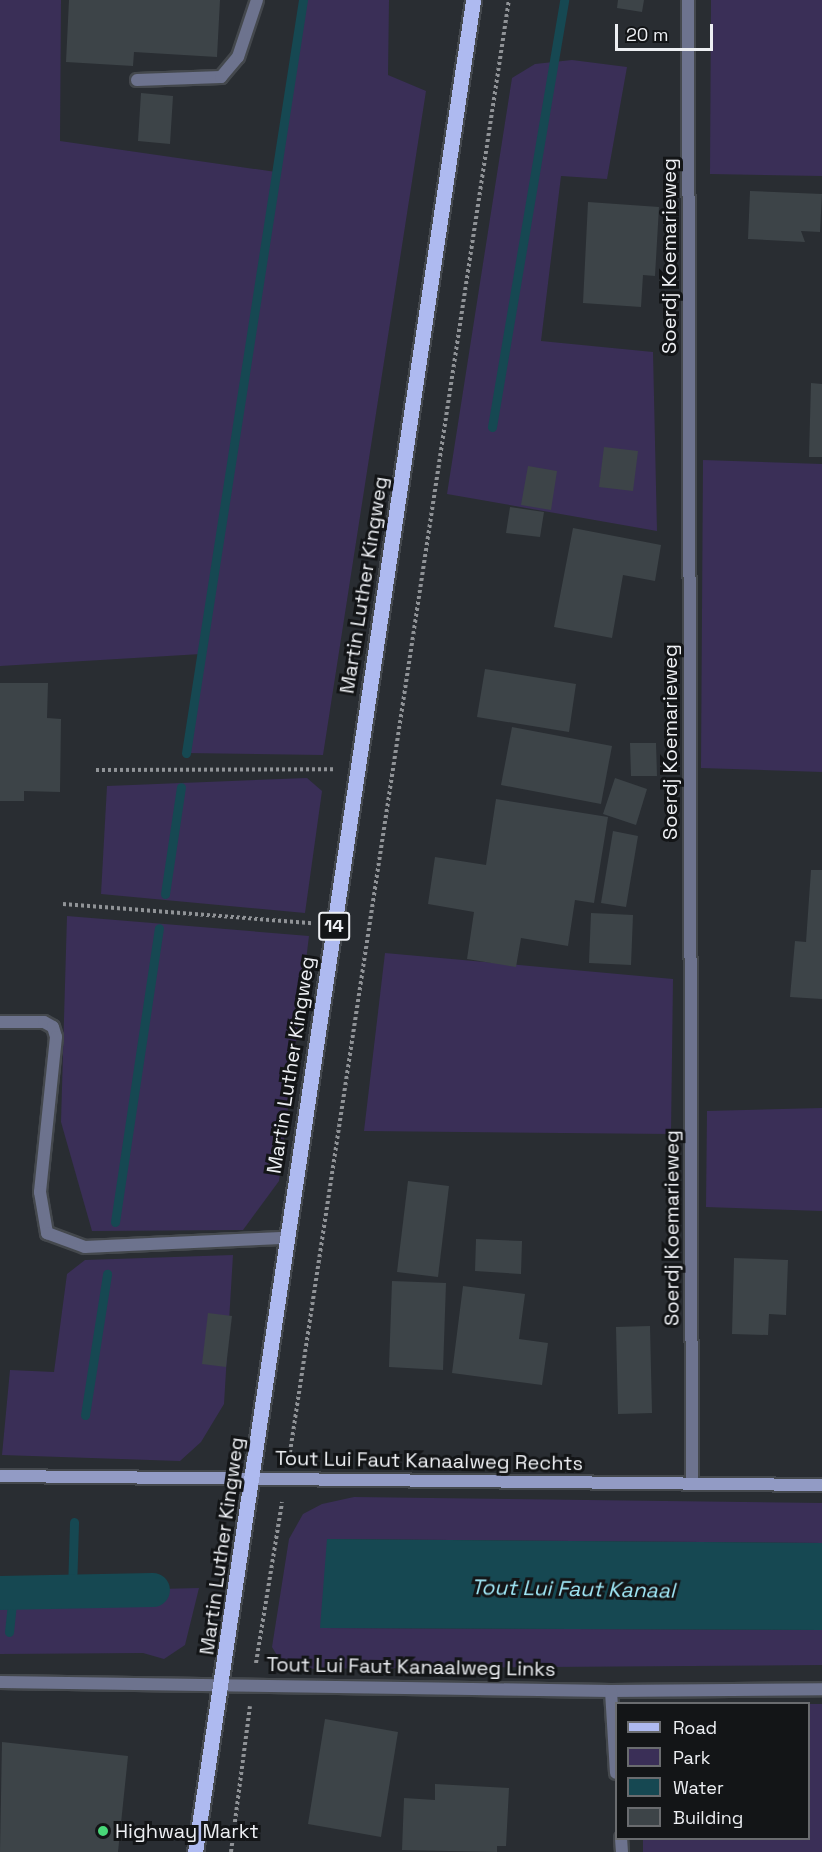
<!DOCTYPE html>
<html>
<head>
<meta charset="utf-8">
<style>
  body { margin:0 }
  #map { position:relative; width:822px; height:1852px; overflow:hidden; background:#292d32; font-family:"Space Grotesk",sans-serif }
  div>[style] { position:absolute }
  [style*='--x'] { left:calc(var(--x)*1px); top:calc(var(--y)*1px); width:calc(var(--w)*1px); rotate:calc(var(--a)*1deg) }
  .green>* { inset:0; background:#3a2f57 }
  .water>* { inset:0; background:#164852 }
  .stream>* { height:9px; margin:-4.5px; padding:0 4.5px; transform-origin:4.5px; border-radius:4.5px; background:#164852 }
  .canal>* { height:34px; margin:-17px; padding:0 17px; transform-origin:17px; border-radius:17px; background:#164852 }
  .building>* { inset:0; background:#3d4448 }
  .path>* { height:4px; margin-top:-2px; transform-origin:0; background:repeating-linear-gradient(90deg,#909397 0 3px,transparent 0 6px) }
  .roads { filter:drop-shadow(2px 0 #44484d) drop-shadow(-2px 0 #44484d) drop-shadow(0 2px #44484d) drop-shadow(0 -2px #44484d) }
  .lane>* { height:12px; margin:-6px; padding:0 6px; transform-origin:6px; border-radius:6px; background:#6d738e }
  .street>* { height:12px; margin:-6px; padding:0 6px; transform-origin:6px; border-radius:6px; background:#6d738e }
  .secondary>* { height:12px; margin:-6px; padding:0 6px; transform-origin:6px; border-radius:6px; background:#929bc5 }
  .primary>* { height:15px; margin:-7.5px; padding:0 7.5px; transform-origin:7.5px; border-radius:7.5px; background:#aebaf0 }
  .dots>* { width:16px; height:16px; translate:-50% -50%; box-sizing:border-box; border:3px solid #131517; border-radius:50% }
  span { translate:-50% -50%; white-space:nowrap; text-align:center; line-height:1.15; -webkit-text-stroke:6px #131517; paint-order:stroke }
  .shield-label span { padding:2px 4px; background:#131517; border:2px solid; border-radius:4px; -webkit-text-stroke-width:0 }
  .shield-label { font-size:18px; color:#edeff3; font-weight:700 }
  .street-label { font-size:20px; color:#edeff3 }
  .poi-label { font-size:20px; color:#edeff3 }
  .left { translate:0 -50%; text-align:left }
  .water-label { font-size:21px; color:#a0e7f6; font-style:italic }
  .legend { position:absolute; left:615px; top:1702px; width:195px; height:138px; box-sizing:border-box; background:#131517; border:2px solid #6a6c6f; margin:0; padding:8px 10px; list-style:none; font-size:18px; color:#edeff3 }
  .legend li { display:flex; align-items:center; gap:12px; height:30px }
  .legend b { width:30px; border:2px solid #6a6c6f }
  .scale { position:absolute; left:615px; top:24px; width:98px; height:27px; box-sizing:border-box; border:3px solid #edeff3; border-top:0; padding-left:8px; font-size:18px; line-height:21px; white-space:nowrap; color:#edeff3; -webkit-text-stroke:4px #131517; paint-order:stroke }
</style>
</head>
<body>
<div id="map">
  <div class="green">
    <div style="clip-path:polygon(0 0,61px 0,60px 141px,276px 172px,303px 0,389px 0,388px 75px,426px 91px,323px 755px,186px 753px,201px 654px,0 666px)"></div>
    <div style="clip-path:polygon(711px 0,822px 0,822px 176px,710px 174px)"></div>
    <div style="clip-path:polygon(572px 60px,627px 67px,607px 179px,561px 176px,541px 341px,653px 352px,657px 531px,447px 494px,512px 78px,535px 64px)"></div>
    <div style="clip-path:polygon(703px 460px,822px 464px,822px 772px,701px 768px)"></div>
    <div style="clip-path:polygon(307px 778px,322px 791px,305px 913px,101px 894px,107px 786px)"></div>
    <div style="clip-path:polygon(67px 916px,309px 936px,279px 1181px,243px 1230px,92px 1231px,61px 1122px)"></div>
    <div style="clip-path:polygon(385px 953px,673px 979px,671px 1134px,364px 1131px)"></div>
    <div style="clip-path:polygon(822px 1108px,822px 1211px,706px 1207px,707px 1111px)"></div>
    <div style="clip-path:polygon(233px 1255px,224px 1404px,201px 1442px,180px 1461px,2px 1455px,10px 1370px,54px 1372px,67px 1274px,85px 1260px)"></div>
    <div style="clip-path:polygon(354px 1497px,822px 1503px,822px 1543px,328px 1539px,321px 1628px,822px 1630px,822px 1665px,285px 1669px,272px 1647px,289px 1539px,303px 1514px,322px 1504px)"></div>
    <div style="clip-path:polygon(199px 1588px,185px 1645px,164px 1659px,143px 1653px,0 1654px,0 1593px)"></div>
    <div style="clip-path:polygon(809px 1704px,822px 1704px,822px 1852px,643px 1852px,643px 1839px,808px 1838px)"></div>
  </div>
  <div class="water">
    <div style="clip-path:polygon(327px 1539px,822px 1543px,822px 1630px,320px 1628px)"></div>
  </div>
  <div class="stream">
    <div style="--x:492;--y:427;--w:433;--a:-80.4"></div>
    <div style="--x:186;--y:753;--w:762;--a:-81.17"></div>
    <div style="--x:165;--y:894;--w:108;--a:-81.5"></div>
    <div style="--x:115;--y:1222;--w:297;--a:-81.5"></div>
    <div style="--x:85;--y:1415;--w:143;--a:-81.1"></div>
    <div style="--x:72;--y:1591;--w:69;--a:-88.3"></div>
    <div style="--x:9;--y:1632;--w:39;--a:-84"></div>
  </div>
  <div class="canal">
    <div style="--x:0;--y:1593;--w:153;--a:-1.1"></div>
  </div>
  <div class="building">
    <div style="clip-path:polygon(69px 0,220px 0,217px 57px,134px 52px,133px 66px,66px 62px)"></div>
    <div style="clip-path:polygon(618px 0,644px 0,642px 12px,617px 8px)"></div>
    <div style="clip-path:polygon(141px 93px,173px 96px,170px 144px,138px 141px)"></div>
    <div style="clip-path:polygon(750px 191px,822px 194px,820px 232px,801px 231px,805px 242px,748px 239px)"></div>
    <div style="clip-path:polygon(588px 202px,659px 207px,655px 276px,643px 275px,641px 307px,583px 303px)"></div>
    <div style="clip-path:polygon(811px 383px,822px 384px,822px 457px,809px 457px)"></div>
    <div style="clip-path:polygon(604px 447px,638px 451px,633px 491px,599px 487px)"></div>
    <div style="clip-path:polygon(528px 466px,557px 471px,551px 510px,521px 505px)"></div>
    <div style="clip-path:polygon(510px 507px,544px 512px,540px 537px,506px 533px)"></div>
    <div style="clip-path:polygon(573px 528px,661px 545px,655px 581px,623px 575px,612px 638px,554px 627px)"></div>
    <div style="clip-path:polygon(485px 669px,576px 684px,569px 732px,477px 717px)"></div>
    <div style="clip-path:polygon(0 683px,48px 683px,47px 718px,61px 719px,60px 792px,24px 791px,24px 801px,0 801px)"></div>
    <div style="clip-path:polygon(512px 727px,612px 746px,601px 804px,501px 785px)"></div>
    <div style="clip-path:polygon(630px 743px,656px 743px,657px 776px,631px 776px)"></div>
    <div style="clip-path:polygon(615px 778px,647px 789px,636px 825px,603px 814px)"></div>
    <div style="clip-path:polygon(496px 799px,608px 817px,594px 903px,575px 900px,568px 946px,521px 938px,516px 967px,467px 959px,474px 912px,428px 904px,435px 857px,486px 865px)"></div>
    <div style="clip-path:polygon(613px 831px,638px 836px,626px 907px,601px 903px)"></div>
    <div style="clip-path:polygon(811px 870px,822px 870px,822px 999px,790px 997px,795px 941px,806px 942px)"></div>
    <div style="clip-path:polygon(591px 913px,633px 915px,631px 965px,589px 963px)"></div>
    <div style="clip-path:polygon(408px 1181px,449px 1186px,438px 1277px,397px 1272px)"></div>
    <div style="clip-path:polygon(476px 1239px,522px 1241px,521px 1274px,475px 1271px)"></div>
    <div style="clip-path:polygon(734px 1258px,788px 1260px,786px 1315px,769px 1314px,768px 1335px,732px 1334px)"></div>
    <div style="clip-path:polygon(392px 1281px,446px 1283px,443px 1370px,389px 1367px)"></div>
    <div style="clip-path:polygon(463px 1286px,525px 1294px,519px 1339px,548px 1343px,542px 1385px,452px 1373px)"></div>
    <div style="clip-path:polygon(208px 1313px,232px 1316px,226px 1367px,202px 1364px)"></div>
    <div style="clip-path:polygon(650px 1326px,652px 1413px,618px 1414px,616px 1327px)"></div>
    <div style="clip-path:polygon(325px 1719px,398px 1732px,381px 1837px,308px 1824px)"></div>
    <div style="clip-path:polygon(2px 1742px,128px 1756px,118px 1852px,0 1852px)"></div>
    <div style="clip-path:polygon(435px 1784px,509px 1788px,506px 1846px,497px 1846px,497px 1852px,402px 1850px,404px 1798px,435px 1800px)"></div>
  </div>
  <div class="path">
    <div style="--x:96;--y:770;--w:239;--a:-0.2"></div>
    <div style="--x:63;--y:904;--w:250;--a:4.4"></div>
    <div style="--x:289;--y:1459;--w:1475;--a:-81.43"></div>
    <div style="--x:256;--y:1663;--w:163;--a:-80.8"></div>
    <div style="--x:231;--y:1852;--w:147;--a:-82.6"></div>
  </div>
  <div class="roads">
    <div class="lane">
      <div style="--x:688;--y:0;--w:1484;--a:89.85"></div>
      <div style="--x:137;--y:80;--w:84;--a:-2"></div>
      <div style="--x:221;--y:77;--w:26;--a:-50"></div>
      <div style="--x:238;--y:57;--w:60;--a:-71.6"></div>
      <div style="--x:0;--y:1022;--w:44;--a:0"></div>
      <div style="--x:44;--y:1022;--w:10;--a:29"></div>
      <div style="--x:53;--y:1027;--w:10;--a:73"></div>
      <div style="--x:56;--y:1037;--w:156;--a:95.9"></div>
      <div style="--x:40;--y:1192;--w:42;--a:80.3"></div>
      <div style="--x:47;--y:1233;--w:40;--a:20.2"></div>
      <div style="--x:85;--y:1247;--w:201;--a:-2.6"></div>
    </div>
    <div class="street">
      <div style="--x:0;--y:1682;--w:611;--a:0.84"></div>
      <div style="--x:611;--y:1691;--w:211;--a:-0.5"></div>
      <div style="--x:611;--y:1691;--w:82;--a:86.5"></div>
      <div style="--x:621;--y:1838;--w:14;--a:86"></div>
    </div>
    <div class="secondary">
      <div style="--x:0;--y:1476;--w:822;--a:0.63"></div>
    </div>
    <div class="primary">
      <div style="--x:195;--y:1852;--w:1873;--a:-81.46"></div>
    </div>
  </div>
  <div class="dots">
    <div style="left:103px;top:1831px;background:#48d778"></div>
  </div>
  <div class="shield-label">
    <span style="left:334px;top:926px">14</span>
  </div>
  <div class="street-label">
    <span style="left:669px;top:256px;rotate:-90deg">Soerdj Koemarieweg</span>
    <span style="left:364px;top:585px;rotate:-81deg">Martin Luther Kingweg</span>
    <span style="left:670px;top:742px;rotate:-90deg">Soerdj Koemarieweg</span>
    <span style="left:291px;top:1065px;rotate:-81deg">Martin Luther Kingweg</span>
    <span style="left:672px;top:1228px;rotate:-90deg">Soerdj Koemarieweg</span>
    <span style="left:429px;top:1461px;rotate:1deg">Tout Lui Faut Kanaalweg Rechts</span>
    <span style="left:222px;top:1546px;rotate:-82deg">Martin Luther Kingweg</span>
    <span style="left:411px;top:1667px;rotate:1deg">Tout Lui Faut Kanaalweg Links</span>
  </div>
  <div class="poi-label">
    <span class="left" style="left:115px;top:1831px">Highway Markt</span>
  </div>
  <div class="water-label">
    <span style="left:573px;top:1589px;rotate:1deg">Tout Lui Faut Kanaal</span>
  </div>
  <ul class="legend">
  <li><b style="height:8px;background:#aebaf0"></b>Road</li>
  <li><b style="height:16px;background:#3a2f57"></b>Park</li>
  <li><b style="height:16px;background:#164852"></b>Water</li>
  <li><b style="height:16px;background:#3d4448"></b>Building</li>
  </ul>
  <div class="scale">20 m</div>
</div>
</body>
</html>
